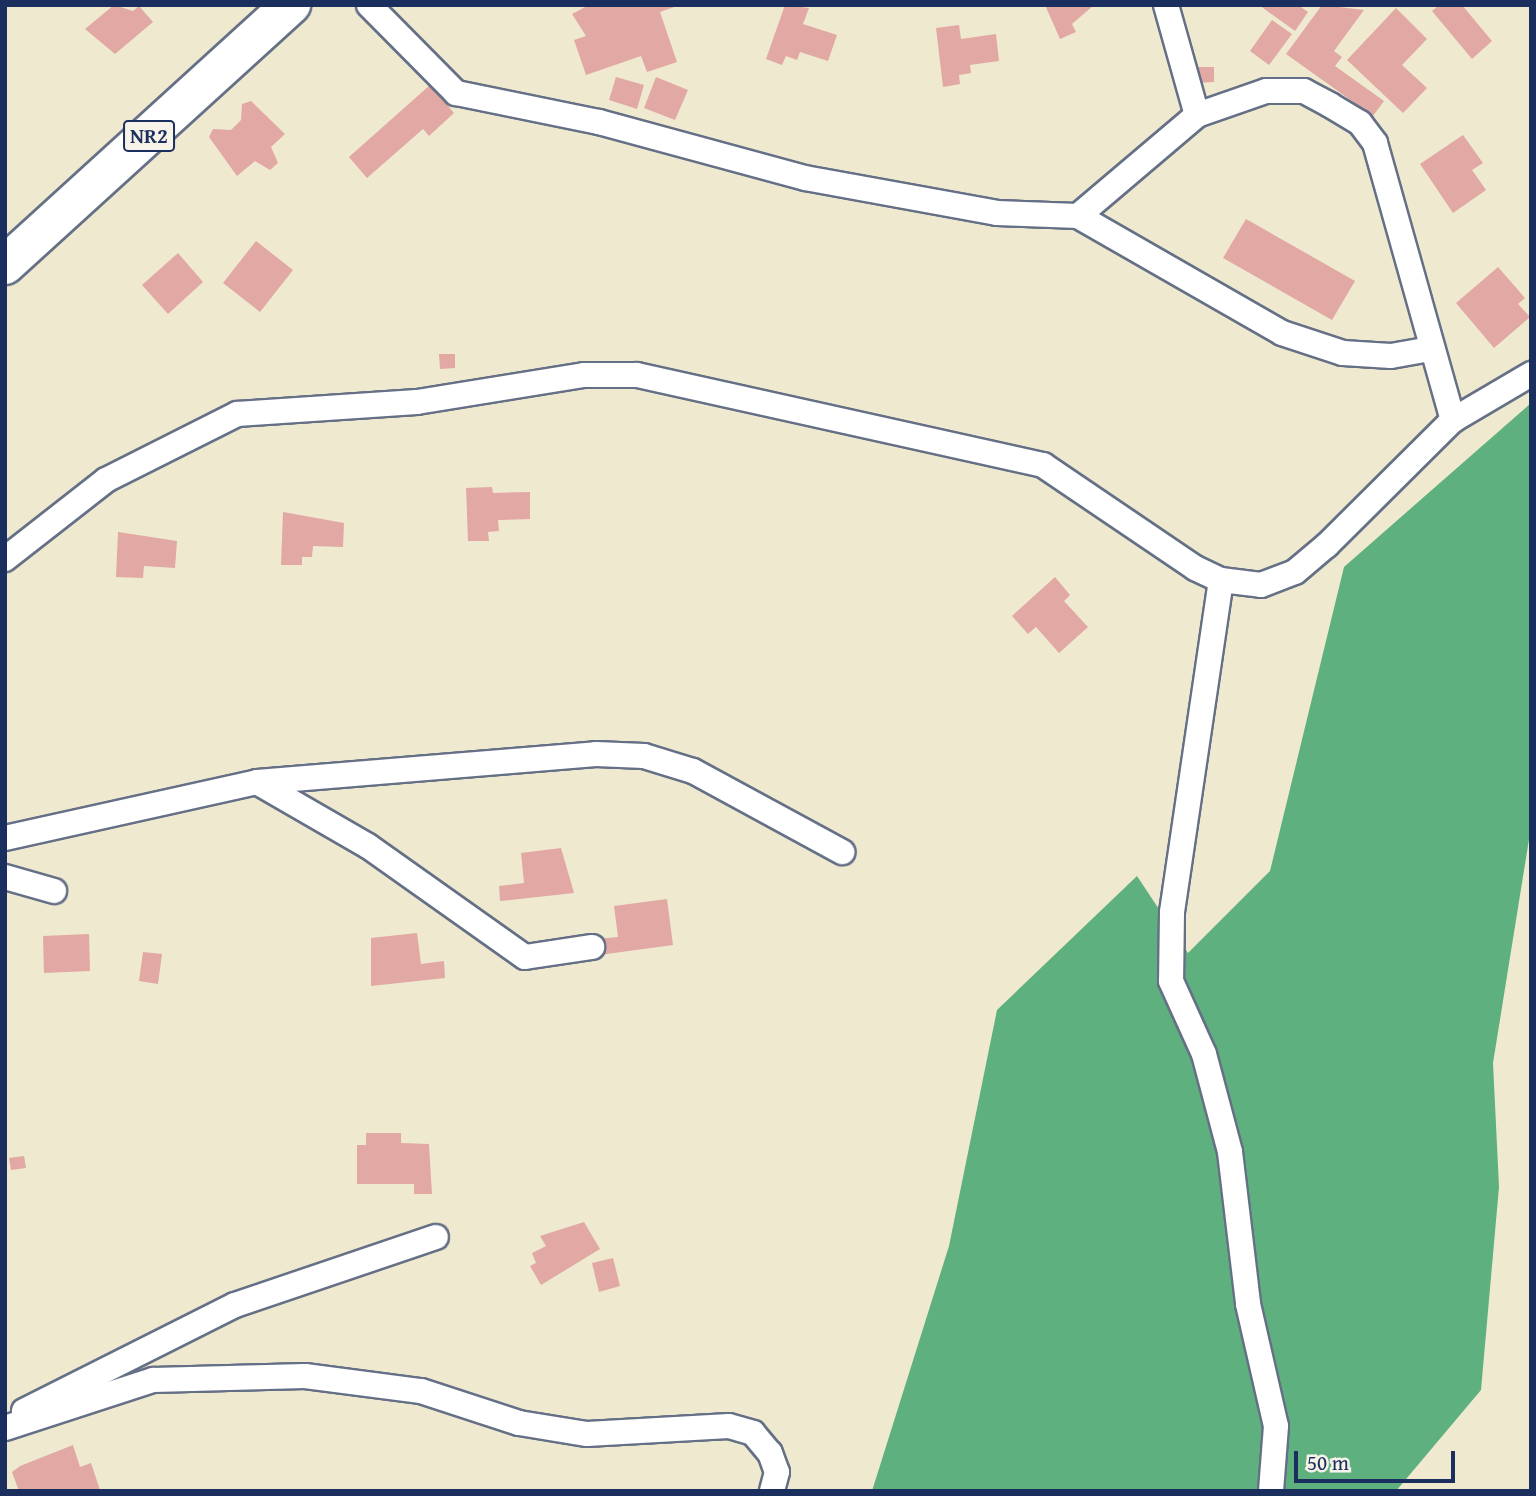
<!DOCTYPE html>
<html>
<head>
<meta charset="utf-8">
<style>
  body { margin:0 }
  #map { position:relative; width:1536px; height:1496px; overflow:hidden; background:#efe9d0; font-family:"Gentium Book Plus",serif }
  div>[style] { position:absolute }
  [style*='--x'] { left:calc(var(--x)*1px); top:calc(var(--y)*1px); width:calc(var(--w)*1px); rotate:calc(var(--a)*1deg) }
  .forest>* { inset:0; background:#5eb07e }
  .building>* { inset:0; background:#e1a8a4 }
  .roads { filter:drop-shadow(2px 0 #657086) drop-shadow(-2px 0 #657086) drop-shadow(0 2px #657086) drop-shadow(0 -2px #657086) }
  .street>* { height:24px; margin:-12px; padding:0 12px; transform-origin:12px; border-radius:12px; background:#fff }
  .highway>* { height:38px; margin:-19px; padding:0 19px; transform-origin:19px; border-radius:19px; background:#fff }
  span { translate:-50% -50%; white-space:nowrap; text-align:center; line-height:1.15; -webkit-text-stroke:5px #f7f3e8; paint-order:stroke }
  .shield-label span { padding:2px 5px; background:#f7f3e8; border:2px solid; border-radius:5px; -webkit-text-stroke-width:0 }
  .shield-label { font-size:21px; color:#1b2f5e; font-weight:700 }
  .frame { position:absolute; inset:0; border:7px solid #1b2f5e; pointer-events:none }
  .scale { position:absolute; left:1294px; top:1451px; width:161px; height:32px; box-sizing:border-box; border:4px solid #1b2f5e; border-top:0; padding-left:9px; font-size:21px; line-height:24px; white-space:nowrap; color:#1b2f5e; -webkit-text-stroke:5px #f7f3e8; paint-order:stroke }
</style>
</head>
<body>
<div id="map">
  <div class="forest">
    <div style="clip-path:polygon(1531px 403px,1531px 827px,1493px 1063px,1499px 1187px,1481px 1390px,1396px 1491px,872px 1491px,949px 1246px,997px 1010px,1137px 876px,1188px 953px,1270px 871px,1344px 567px)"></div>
  </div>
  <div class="building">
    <div style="clip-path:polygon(114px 5px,133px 11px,139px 6px,153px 22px,115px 54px,85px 29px)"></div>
    <div style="clip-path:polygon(589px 5px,680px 5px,660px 12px,677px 62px,647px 72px,641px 56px,586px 75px,574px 40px,586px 36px,572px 14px)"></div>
    <div style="clip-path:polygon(785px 5px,809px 8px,803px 24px,837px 35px,828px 61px,800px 52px,797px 60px,786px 56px,782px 65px,766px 59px)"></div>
    <div style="clip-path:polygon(1045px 5px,1094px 5px,1072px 24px,1076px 32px,1060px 39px)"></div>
    <div style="clip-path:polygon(1259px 5px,1298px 5px,1308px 12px,1295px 31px)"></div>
    <div style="clip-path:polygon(1322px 5px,1364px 10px,1334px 51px,1342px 57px,1335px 66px,1384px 101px,1373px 116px,1286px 54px)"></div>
    <div style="clip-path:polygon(1439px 5px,1462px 5px,1492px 41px,1472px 59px,1432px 11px)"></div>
    <div style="clip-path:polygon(1396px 8px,1427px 39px,1402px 65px,1427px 88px,1403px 113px,1347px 60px)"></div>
    <div style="clip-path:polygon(1272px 20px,1292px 34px,1269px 65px,1250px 51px)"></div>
    <div style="clip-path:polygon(959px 25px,961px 39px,996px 34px,999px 61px,970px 65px,971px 73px,959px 75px,960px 84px,943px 87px,936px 28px)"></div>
    <div style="clip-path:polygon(1196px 67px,1214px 67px,1214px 82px,1196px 83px)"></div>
    <div style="clip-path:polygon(616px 77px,644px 85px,637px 109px,609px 100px)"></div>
    <div style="clip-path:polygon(656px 77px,688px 90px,675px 120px,644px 108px)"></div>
    <div style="clip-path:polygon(430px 85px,454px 113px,429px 136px,423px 129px,367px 178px,349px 157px)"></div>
    <div style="clip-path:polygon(251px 101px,285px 134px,271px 147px,278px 163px,270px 170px,255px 161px,237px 176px,209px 137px,213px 129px,231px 130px,241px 120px,242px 104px)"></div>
    <div style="clip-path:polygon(1463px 135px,1483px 163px,1472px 170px,1486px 190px,1453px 213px,1420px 164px)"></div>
    <div style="clip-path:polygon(1246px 219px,1355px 281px,1332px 320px,1223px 258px)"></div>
    <div style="clip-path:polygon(256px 241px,293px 270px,260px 312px,223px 283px)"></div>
    <div style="clip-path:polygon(178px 253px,203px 282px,168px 314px,142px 285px)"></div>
    <div style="clip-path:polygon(1498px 267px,1525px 298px,1518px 304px,1530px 317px,1494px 348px,1456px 303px)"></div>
    <div style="clip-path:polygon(439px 354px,455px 354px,455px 368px,440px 369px)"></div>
    <div style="clip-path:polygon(492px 487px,493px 493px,530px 492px,530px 519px,498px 520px,499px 531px,488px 532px,489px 541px,468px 541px,466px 488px)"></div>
    <div style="clip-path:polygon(283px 512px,344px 523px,343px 547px,313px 546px,312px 557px,302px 557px,302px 565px,281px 565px)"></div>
    <div style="clip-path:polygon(118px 532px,177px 541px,175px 568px,144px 566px,143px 578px,116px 577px)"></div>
    <div style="clip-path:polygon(1055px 577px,1070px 595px,1064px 601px,1088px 627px,1059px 653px,1036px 627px,1028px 634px,1012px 616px)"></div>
    <div style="clip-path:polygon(561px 848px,574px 893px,500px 901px,499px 886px,524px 883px,521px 853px)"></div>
    <div style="clip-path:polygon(667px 899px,673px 945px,599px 955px,597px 939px,618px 937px,614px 906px)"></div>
    <div style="clip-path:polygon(417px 933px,421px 964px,444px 961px,445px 978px,371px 986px,371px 938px)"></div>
    <div style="clip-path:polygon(89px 934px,90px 971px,44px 973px,43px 936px)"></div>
    <div style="clip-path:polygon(143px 952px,162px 954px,158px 984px,139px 981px)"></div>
    <div style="clip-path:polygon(366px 1133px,401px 1133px,401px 1143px,429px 1144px,432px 1194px,414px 1194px,414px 1184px,357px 1184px,357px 1145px,366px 1145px)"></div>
    <div style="clip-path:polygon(24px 1156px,26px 1168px,11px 1170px,9px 1158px)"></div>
    <div style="clip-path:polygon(584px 1222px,600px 1249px,541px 1285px,530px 1266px,536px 1263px,532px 1253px,546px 1246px,540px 1236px)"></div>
    <div style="clip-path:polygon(613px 1258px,620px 1286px,599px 1292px,592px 1263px)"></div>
    <div style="clip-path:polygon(73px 1445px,80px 1467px,91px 1463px,100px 1490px,19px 1491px,12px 1472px,20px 1466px)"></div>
  </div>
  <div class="roads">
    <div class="street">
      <div style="--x:369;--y:5;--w:124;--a:45.3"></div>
      <div style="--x:456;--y:93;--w:146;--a:11.5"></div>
      <div style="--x:599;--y:122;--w:213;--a:15.2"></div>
      <div style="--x:805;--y:178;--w:195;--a:10.3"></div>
      <div style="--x:997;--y:213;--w:81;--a:2.1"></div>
      <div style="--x:1078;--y:216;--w:235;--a:29.8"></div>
      <div style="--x:1282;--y:333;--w:64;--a:18.2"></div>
      <div style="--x:1343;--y:353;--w:48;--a:3.6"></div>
      <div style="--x:1391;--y:356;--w:40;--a:-10"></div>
      <div style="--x:1166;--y:5;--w:114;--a:74.3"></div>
      <div style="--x:1078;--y:216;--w:156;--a:-40.3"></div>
      <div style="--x:1197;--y:115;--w:73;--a:-19.2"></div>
      <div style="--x:1266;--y:91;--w:38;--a:0"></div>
      <div style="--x:1304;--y:91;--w:30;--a:28"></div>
      <div style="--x:1330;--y:105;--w:35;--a:31"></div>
      <div style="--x:1360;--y:123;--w:25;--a:53"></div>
      <div style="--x:1375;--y:143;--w:288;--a:74.3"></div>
      <div style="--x:5;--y:559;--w:128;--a:-38"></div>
      <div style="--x:106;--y:480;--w:147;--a:-26.7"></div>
      <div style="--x:237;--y:414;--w:180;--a:-3.8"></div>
      <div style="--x:417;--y:402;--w:169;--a:-9.2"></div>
      <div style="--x:584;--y:375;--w:53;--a:0"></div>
      <div style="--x:637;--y:375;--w:416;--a:12.5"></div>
      <div style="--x:1043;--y:465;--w:184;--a:34.1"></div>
      <div style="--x:1195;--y:568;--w:29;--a:25"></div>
      <div style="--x:1221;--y:580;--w:40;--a:7.1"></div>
      <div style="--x:1261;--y:585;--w:36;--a:-21"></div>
      <div style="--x:1295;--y:572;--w:42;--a:-40.2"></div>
      <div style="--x:1327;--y:545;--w:177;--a:-44.8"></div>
      <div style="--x:1453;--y:420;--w:91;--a:-30.5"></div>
      <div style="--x:1221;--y:580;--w:336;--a:98.4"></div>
      <div style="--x:1172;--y:912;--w:69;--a:90.8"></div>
      <div style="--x:1171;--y:981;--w:80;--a:65.7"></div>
      <div style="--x:1204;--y:1054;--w:101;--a:75.1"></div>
      <div style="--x:1230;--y:1152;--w:153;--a:83.2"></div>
      <div style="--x:1248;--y:1304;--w:125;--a:77.1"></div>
      <div style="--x:1276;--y:1426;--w:65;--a:94.4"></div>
      <div style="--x:257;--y:782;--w:128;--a:30"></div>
      <div style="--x:368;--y:846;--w:192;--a:35.3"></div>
      <div style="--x:525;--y:957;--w:68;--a:-8.5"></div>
      <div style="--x:5;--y:838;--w:258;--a:-12.5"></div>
      <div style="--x:257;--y:782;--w:340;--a:-4.7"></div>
      <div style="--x:596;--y:754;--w:48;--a:2.4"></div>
      <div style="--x:644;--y:756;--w:51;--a:17"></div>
      <div style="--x:693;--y:771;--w:170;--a:28.5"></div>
      <div style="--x:5;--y:877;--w:51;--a:15.9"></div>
      <div style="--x:24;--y:1411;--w:236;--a:-26.7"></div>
      <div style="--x:235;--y:1305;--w:212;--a:-18.7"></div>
      <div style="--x:5;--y:1428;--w:156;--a:-18"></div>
      <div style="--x:153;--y:1380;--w:152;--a:-1.5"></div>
      <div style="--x:305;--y:1376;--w:117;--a:7.4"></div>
      <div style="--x:421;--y:1391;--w:103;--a:18.1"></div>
      <div style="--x:519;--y:1423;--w:69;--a:9.2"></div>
      <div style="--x:587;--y:1434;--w:142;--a:-3.2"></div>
      <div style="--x:729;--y:1426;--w:25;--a:16"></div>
      <div style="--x:753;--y:1433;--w:26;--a:50"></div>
      <div style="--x:770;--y:1453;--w:20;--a:70"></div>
      <div style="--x:777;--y:1472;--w:20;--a:105"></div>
    </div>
    <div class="highway">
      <div style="--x:5;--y:265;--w:387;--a:-42.3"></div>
    </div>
  </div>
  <div class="shield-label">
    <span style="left:149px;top:136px">NR2</span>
  </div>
  <div class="frame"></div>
  <div class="scale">50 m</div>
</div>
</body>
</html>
